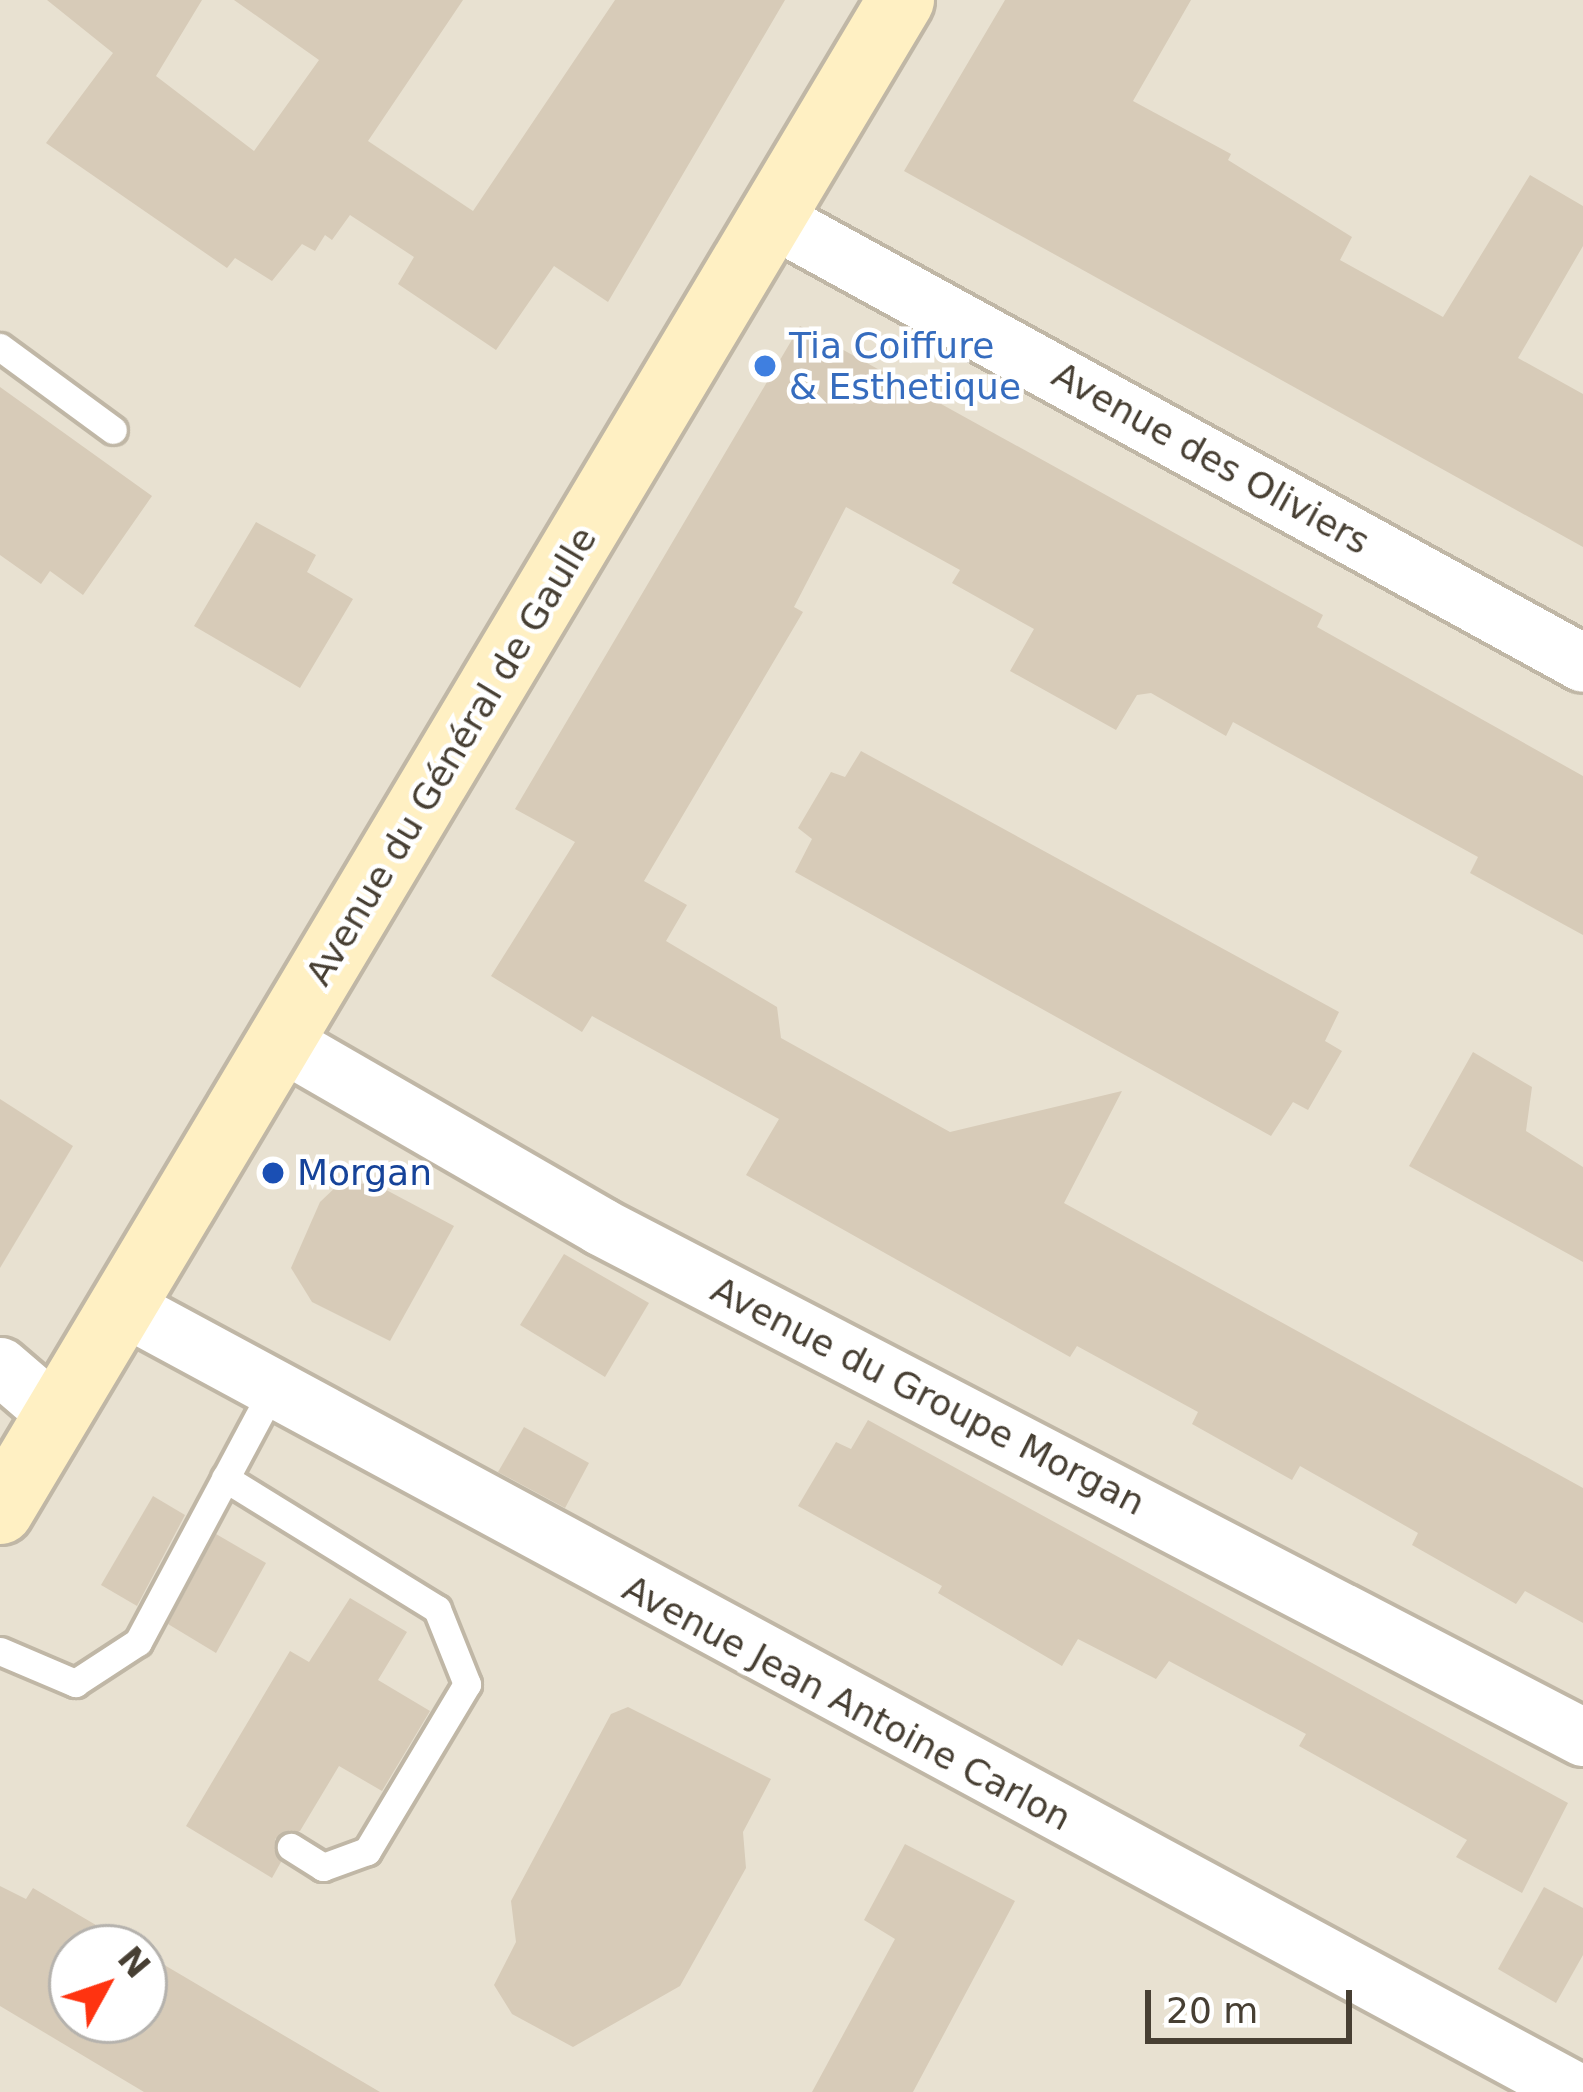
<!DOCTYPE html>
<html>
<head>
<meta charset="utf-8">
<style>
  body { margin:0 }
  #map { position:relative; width:1583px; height:2092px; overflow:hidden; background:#f4efe4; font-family:"DejaVu Sans",sans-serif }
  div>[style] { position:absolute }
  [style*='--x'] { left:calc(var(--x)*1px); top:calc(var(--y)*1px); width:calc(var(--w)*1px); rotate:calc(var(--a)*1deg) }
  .residential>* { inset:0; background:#e8e1d1 }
  .building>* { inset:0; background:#d7cbb8 }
  .roads { filter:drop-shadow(3px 0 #c0b7a6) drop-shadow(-3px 0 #c0b7a6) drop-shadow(0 3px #c0b7a6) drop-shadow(0 -3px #c0b7a6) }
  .service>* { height:27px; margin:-13.5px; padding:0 13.5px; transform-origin:13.5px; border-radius:13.5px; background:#fff }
  .minor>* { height:57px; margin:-28.5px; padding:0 28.5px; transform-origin:28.5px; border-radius:28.5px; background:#fff }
  .secondary>* { height:66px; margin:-33px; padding:0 33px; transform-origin:33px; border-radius:33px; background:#fff0c3 }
  .dots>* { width:33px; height:33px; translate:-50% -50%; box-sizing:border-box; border:6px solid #fff; border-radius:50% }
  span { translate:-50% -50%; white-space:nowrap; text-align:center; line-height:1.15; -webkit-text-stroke:9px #fff; paint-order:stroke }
  .shop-label { font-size:36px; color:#366cbe }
  .left { translate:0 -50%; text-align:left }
  .street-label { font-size:36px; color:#473f33 }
  .transit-label { font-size:36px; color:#164399 }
  .north { position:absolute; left:48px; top:1924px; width:120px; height:120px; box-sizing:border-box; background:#fff; border:3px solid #b5b2ad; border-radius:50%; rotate:50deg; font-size:33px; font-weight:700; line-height:48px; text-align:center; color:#473f33 }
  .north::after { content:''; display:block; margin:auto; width:42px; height:54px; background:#ff3310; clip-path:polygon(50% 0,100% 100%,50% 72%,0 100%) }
  .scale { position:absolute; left:1145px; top:1990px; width:207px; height:54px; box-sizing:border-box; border:6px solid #473f33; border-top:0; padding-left:15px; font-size:36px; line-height:42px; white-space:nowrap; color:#473f33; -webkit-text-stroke:9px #fff; paint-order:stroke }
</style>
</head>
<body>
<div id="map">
  <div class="residential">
    <div style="clip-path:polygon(evenodd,0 0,1583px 0,1583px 2092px,0 2092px,0 0,72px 1948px,144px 1948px,144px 2020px,72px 2020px,72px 1948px)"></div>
  </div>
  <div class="building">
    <div style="clip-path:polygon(47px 0,202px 0,156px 76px,254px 151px,319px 60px,234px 0,463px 0,368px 141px,473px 211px,615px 0,785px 0,608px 302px,554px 266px,496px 350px,398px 284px,414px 257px,350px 215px,332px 240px,325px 235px,315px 251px,302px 244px,272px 281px,235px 258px,227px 268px,46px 143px,113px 53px)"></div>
    <div style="clip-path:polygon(1005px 0,1191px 0,1133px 101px,1231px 154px,1228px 160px,1352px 237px,1340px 260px,1443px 317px,1530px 175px,1583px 206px,1583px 246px,1518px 358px,1583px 394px,1583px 547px,904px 171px)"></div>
    <div style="clip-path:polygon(800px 326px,1323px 615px,1317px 627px,1583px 776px,1583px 935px,1470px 873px,1478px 857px,1233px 722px,1226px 736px,1151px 693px,1137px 695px,1116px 730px,1010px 671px,1034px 629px,952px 583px,960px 570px,846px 507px,794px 607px,803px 612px,644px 881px,687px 905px,666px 941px,777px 1007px,781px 1038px,950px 1132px,1122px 1091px,1064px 1203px,1583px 1488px,1583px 1623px,1525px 1591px,1516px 1604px,1412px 1545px,1418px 1533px,1353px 1496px,1300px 1466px,1292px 1480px,1192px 1424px,1198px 1412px,1077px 1346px,1070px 1357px,746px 1175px,779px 1119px,592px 1016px,582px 1032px,491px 976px,575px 842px,515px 809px)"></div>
    <div style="clip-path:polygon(0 387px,152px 496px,83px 595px,50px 571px,41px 584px,0 555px)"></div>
    <div style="clip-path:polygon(256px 522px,316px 555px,307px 572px,353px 599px,300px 688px,194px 626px)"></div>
    <div style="clip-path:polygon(861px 751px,1339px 1012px,1325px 1041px,1342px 1051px,1308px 1110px,1293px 1102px,1271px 1136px,795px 872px,812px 839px,798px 828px,831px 772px,845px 777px)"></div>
    <div style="clip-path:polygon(1473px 1052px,1532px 1087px,1526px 1131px,1583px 1167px,1583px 1262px,1409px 1166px)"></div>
    <div style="clip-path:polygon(0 1099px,73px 1146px,0 1268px)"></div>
    <div style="clip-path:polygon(340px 1183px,375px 1184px,454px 1226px,390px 1341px,312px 1302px,291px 1268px,320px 1202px)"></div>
    <div style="clip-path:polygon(564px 1254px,649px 1303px,605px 1377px,520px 1325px)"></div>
    <div style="clip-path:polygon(868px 1420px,1568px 1803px,1522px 1893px,1456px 1857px,1467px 1840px,1299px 1746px,1306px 1734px,1169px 1661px,1156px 1679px,1078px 1639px,1062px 1666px,938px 1593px,942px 1586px,798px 1506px,836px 1442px,851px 1449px)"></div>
    <div style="clip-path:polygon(524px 1427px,589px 1463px,565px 1508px,498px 1472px)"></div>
    <div style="clip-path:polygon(153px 1496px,185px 1515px,137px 1606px,101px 1585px)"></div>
    <div style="clip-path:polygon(216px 1534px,266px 1563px,216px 1653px,168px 1624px)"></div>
    <div style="clip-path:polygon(350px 1598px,407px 1632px,378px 1680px,430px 1711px,382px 1791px,339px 1766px,300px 1831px,275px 1839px,281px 1862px,272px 1878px,186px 1826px,290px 1651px,309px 1662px)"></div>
    <div style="clip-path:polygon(628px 1707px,771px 1779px,743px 1832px,746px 1868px,680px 1986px,573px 2047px,512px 2014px,494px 1985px,516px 1942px,511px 1901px,611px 1714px)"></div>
    <div style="clip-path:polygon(905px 1844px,1015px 1901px,913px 2092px,812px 2092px,895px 1939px,864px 1920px)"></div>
    <div style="clip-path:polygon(0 1886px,26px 1899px,33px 1888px,135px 1948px,72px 1948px,72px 2020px,144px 2020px,144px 1953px,380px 2092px,144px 2092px,0 2006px)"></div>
    <div style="clip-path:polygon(1544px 1887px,1583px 1908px,1583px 1955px,1556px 2003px,1498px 1969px)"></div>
  </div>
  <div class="roads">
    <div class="service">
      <div style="--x:0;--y:347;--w:140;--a:36.3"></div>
      <div style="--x:225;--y:1478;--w:249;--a:31.7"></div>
      <div style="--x:437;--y:1609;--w:81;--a:68.2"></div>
      <div style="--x:467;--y:1684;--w:195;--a:120.9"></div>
      <div style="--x:367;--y:1851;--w:47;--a:160"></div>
      <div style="--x:323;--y:1867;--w:38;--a:-148"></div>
      <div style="--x:0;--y:1651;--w:82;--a:23.1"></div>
      <div style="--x:75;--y:1683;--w:75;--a:-33.1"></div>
      <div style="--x:138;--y:1642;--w:282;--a:-61.9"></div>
    </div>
    <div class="minor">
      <div style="--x:775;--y:220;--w:921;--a:28.73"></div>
      <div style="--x:280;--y:1041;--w:370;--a:30"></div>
      <div style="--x:600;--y:1226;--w:1108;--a:27.47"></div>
      <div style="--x:122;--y:1306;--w:1654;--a:28.38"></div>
      <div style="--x:0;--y:1366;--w:75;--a:40.7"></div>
    </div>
    <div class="secondary">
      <div style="--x:0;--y:1511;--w:1759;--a:-59.19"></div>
    </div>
  </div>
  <div class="dots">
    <div style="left:765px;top:366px;background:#3f7fe0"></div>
    <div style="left:273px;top:1173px;background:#1a4fb4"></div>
  </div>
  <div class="shop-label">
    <span class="left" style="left:789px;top:366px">Tia Coiffure<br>&amp; Esthetique</span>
  </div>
  <div class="street-label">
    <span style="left:1211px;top:458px;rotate:29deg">Avenue des Oliviers</span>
    <span style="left:451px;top:756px;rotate:-59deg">Avenue du Général de Gaulle</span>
    <span style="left:928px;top:1396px;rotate:27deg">Avenue du Groupe Morgan</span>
    <span style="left:847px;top:1703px;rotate:28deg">Avenue Jean Antoine Carlon</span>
  </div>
  <div class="transit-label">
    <span class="left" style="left:297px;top:1173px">Morgan</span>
  </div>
  <div class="north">N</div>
  <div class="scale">20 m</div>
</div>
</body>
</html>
